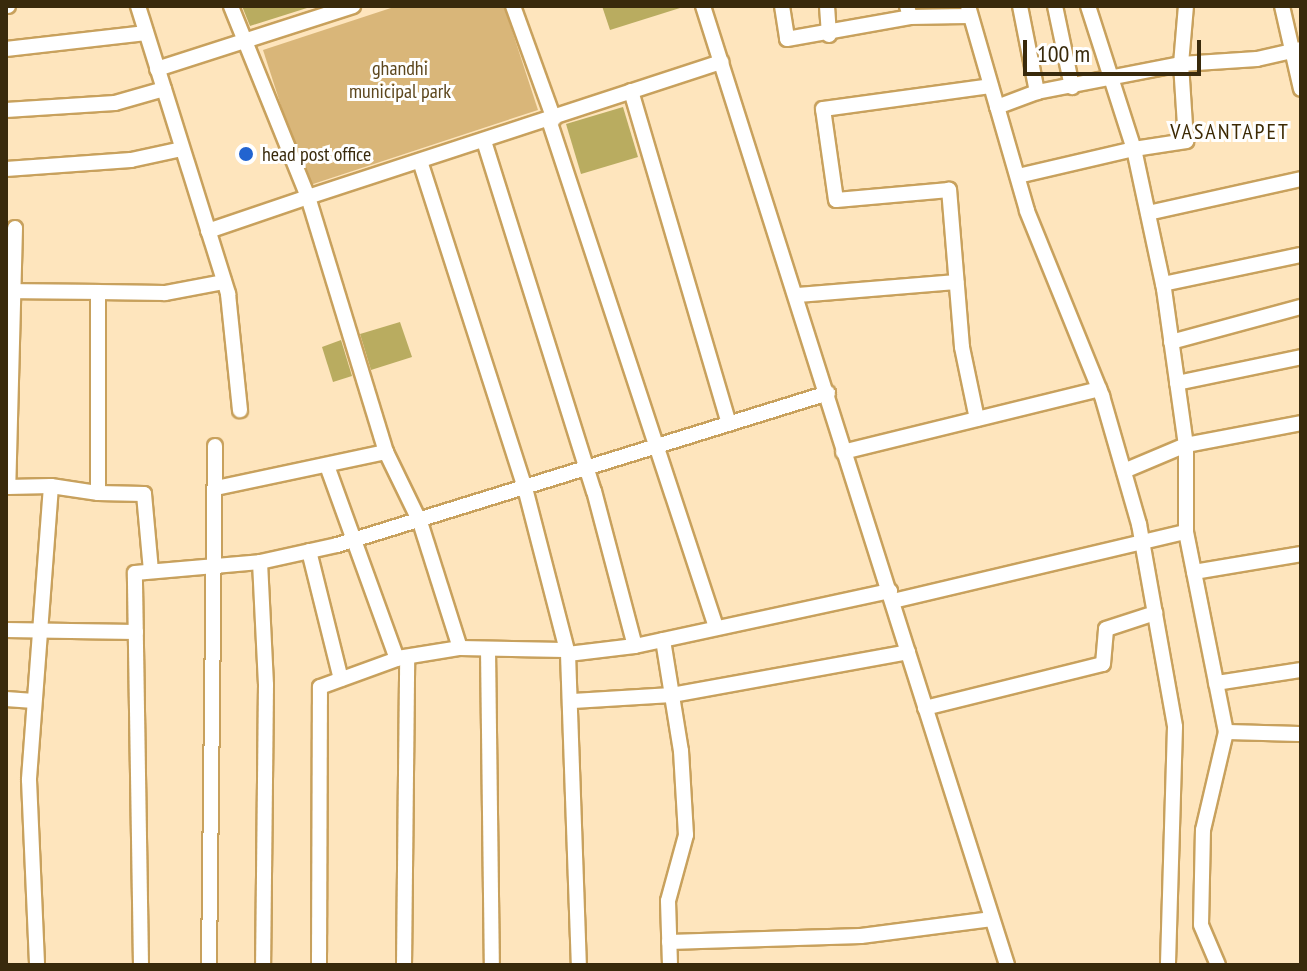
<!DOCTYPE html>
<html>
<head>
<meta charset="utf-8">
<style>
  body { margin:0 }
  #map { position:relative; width:1307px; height:971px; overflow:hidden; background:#fee5bd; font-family:"PT Sans Narrow",sans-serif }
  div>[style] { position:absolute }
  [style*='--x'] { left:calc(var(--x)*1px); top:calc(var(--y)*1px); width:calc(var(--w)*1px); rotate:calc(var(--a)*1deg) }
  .green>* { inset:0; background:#d9b679 }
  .building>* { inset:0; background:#b9ac60 }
  .roads { filter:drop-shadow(2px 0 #c8a15d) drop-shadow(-2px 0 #c8a15d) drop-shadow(0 2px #c8a15d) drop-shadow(0 -2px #c8a15d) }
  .minor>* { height:14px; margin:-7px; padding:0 7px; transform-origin:7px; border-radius:7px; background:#fff }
  .dots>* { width:22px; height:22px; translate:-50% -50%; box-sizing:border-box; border:4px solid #fff; border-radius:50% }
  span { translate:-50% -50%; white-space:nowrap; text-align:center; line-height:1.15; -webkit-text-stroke:6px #fff; paint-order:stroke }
  .park-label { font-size:20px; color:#5d471e }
  .poi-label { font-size:20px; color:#392a0c }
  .left { translate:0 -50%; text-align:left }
  .neighbourhood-label { font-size:22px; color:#3d2a04; letter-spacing:2px }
  .frame { position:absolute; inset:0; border:8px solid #392a0c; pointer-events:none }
  .scale { position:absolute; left:1023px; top:40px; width:178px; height:36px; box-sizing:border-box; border:4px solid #392a0c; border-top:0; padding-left:10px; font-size:24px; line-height:28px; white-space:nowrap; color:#392a0c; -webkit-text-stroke:6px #fff; paint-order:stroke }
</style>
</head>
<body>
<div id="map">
  <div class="green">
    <div style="clip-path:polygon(397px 6px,504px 6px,538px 110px,307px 186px,263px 50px)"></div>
  </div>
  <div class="building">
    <div style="clip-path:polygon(242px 6px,307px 6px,307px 8px,250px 26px)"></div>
    <div style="clip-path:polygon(602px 6px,680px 6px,680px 8px,610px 30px)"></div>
    <div style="clip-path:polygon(623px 107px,638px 157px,581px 174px,566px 124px)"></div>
    <div style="clip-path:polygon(400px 322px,412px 357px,371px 370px,360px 334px)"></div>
    <div style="clip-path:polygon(341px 340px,352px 376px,333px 382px,322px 347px)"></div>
  </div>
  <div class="roads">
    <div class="minor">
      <div style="--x:6;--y:6;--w:2;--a:0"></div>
      <div style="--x:138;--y:6;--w:302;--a:72.6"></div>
      <div style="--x:228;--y:294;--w:117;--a:84.1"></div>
      <div style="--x:513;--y:6;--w:120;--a:70.1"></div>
      <div style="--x:703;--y:6;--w:1006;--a:72.41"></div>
      <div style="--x:782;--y:6;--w:33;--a:81"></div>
      <div style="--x:787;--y:39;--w:125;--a:-10.1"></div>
      <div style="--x:827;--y:6;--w:29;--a:86"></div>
      <div style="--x:907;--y:6;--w:11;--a:75"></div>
      <div style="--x:910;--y:17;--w:60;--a:-1"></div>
      <div style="--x:968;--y:6;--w:213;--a:73.9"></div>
      <div style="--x:1027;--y:211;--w:200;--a:67.9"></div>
      <div style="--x:1102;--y:396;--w:133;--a:73.9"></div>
      <div style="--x:1139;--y:524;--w:206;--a:79.9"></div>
      <div style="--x:1175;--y:727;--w:238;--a:91.7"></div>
      <div style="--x:1020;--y:6;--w:88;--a:78.8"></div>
      <div style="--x:1055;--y:6;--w:83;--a:78.1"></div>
      <div style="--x:1088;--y:6;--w:150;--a:72.2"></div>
      <div style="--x:1134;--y:149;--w:53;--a:-8.7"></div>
      <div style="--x:1186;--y:141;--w:77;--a:-93.7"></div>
      <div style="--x:1181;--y:64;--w:58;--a:-85.1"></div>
      <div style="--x:1282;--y:6;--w:85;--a:77.1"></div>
      <div style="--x:6;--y:49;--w:141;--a:-6.5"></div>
      <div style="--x:157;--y:69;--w:206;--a:-17.8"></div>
      <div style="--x:631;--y:91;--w:347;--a:73.6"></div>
      <div style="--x:997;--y:107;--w:43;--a:-20.6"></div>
      <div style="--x:1037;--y:92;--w:147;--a:-11"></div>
      <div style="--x:1181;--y:64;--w:76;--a:-3.8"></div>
      <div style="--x:1257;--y:59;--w:45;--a:-12.8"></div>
      <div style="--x:6;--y:110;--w:109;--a:-3.7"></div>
      <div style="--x:115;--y:103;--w:51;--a:-15.9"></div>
      <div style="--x:549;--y:120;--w:534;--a:71.77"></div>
      <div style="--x:484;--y:141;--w:367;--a:72.6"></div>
      <div style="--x:594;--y:491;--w:160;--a:75.2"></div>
      <div style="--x:420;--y:161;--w:343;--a:72.2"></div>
      <div style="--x:525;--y:488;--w:171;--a:75.5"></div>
      <div style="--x:568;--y:654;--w:311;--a:88"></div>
      <div style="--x:6;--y:169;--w:125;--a:-4.1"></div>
      <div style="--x:131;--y:160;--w:52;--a:-12.2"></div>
      <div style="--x:1018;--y:176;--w:119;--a:-13.1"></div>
      <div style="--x:1134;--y:149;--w:143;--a:77.9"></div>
      <div style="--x:1164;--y:289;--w:158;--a:82"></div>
      <div style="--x:1186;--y:445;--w:87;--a:90"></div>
      <div style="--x:1186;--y:532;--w:204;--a:78.7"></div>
      <div style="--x:1148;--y:213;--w:157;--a:-12.5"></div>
      <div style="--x:15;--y:228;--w:259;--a:91.5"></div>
      <div style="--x:8;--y:487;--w:43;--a:-1.3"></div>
      <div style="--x:51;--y:486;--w:295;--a:94.3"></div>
      <div style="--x:29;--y:780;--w:185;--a:87.5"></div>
      <div style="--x:208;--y:231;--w:106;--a:-18.8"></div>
      <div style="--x:308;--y:197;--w:206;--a:-112"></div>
      <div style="--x:1163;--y:284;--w:141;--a:-11.9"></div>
      <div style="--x:7;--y:291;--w:91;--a:0.6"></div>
      <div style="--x:98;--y:292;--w:201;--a:90"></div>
      <div style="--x:98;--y:493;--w:46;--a:1.2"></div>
      <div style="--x:144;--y:494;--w:77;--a:84.8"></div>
      <div style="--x:98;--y:292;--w:67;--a:0.9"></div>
      <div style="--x:165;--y:293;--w:60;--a:-10.6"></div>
      <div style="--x:798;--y:295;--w:159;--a:-4.7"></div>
      <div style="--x:1171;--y:342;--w:135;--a:-15.1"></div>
      <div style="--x:1177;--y:383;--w:127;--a:-11.8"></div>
      <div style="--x:977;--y:419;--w:74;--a:-101.8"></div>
      <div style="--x:962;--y:347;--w:158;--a:-94.7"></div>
      <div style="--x:949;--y:190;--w:113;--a:174.9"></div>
      <div style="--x:836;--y:200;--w:92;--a:-98.1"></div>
      <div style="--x:823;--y:109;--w:169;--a:-7.8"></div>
      <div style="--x:843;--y:452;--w:264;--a:-13.8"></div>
      <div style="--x:1124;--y:471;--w:67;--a:-22.8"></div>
      <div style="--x:1186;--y:445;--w:117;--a:-10.8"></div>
      <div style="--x:51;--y:486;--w:48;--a:8.5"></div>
      <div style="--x:216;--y:488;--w:174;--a:-12"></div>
      <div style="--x:309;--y:551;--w:132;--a:76"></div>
      <div style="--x:260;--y:562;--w:123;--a:87.2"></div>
      <div style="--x:266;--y:685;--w:280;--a:90.6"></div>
      <div style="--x:1194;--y:572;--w:109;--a:-9.5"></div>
      <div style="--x:893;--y:601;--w:301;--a:-13.3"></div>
      <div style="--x:6;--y:630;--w:130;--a:0.9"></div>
      <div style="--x:663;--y:640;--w:112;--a:80.8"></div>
      <div style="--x:681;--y:751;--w:84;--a:86.6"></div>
      <div style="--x:686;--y:835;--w:68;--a:105.3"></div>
      <div style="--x:668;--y:901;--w:64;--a:88.2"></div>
      <div style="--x:460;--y:648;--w:132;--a:-107.6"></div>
      <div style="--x:420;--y:522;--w:78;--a:-115.9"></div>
      <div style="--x:386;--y:452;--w:267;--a:-107"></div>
      <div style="--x:308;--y:197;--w:435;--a:-18.1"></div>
      <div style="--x:488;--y:649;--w:316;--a:89.3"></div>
      <div style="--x:568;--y:654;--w:67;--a:-6.8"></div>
      <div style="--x:635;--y:646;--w:261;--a:-12.2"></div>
      <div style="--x:398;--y:658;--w:63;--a:-9.2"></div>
      <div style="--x:460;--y:648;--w:104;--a:1.1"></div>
      <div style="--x:1216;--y:683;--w:86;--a:-8.7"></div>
      <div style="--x:6;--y:699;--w:28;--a:4"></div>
      <div style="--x:573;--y:701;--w:99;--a:-3.5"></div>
      <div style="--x:672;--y:695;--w:240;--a:-10.3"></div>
      <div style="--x:925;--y:708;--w:183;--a:-13.9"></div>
      <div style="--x:1103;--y:664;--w:35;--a:-85"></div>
      <div style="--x:1106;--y:629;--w:52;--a:-18.1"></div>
      <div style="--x:669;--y:942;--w:192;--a:-1.8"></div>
      <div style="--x:861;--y:936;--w:132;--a:-7.4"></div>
      <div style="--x:141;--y:965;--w:392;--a:-90.9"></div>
      <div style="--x:135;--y:573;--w:125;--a:-5"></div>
      <div style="--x:260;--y:562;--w:79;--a:-12.4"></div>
      <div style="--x:337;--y:545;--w:514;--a:-17.2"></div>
      <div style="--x:209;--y:965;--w:519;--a:-89.34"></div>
      <div style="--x:319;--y:965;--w:278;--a:-89.8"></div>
      <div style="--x:320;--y:687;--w:82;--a:-20"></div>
      <div style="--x:397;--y:659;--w:203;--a:-109.9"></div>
      <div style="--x:404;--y:965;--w:308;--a:-89.4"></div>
      <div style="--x:1218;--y:965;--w:43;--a:-113"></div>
      <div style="--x:1201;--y:925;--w:95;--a:-88.8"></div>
      <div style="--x:1203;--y:830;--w:101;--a:-76.8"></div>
      <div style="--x:1226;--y:732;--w:75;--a:1.5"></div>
    </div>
  </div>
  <div class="dots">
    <div style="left:246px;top:154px;background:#2264d0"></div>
  </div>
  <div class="park-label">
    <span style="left:400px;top:80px">ghandhi<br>municipal park</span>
  </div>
  <div class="poi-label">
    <span class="left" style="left:262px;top:154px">head post office</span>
  </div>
  <div class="neighbourhood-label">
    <span style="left:1230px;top:132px">VASANTAPET</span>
  </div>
  <div class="frame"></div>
  <div class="scale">100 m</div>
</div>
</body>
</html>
